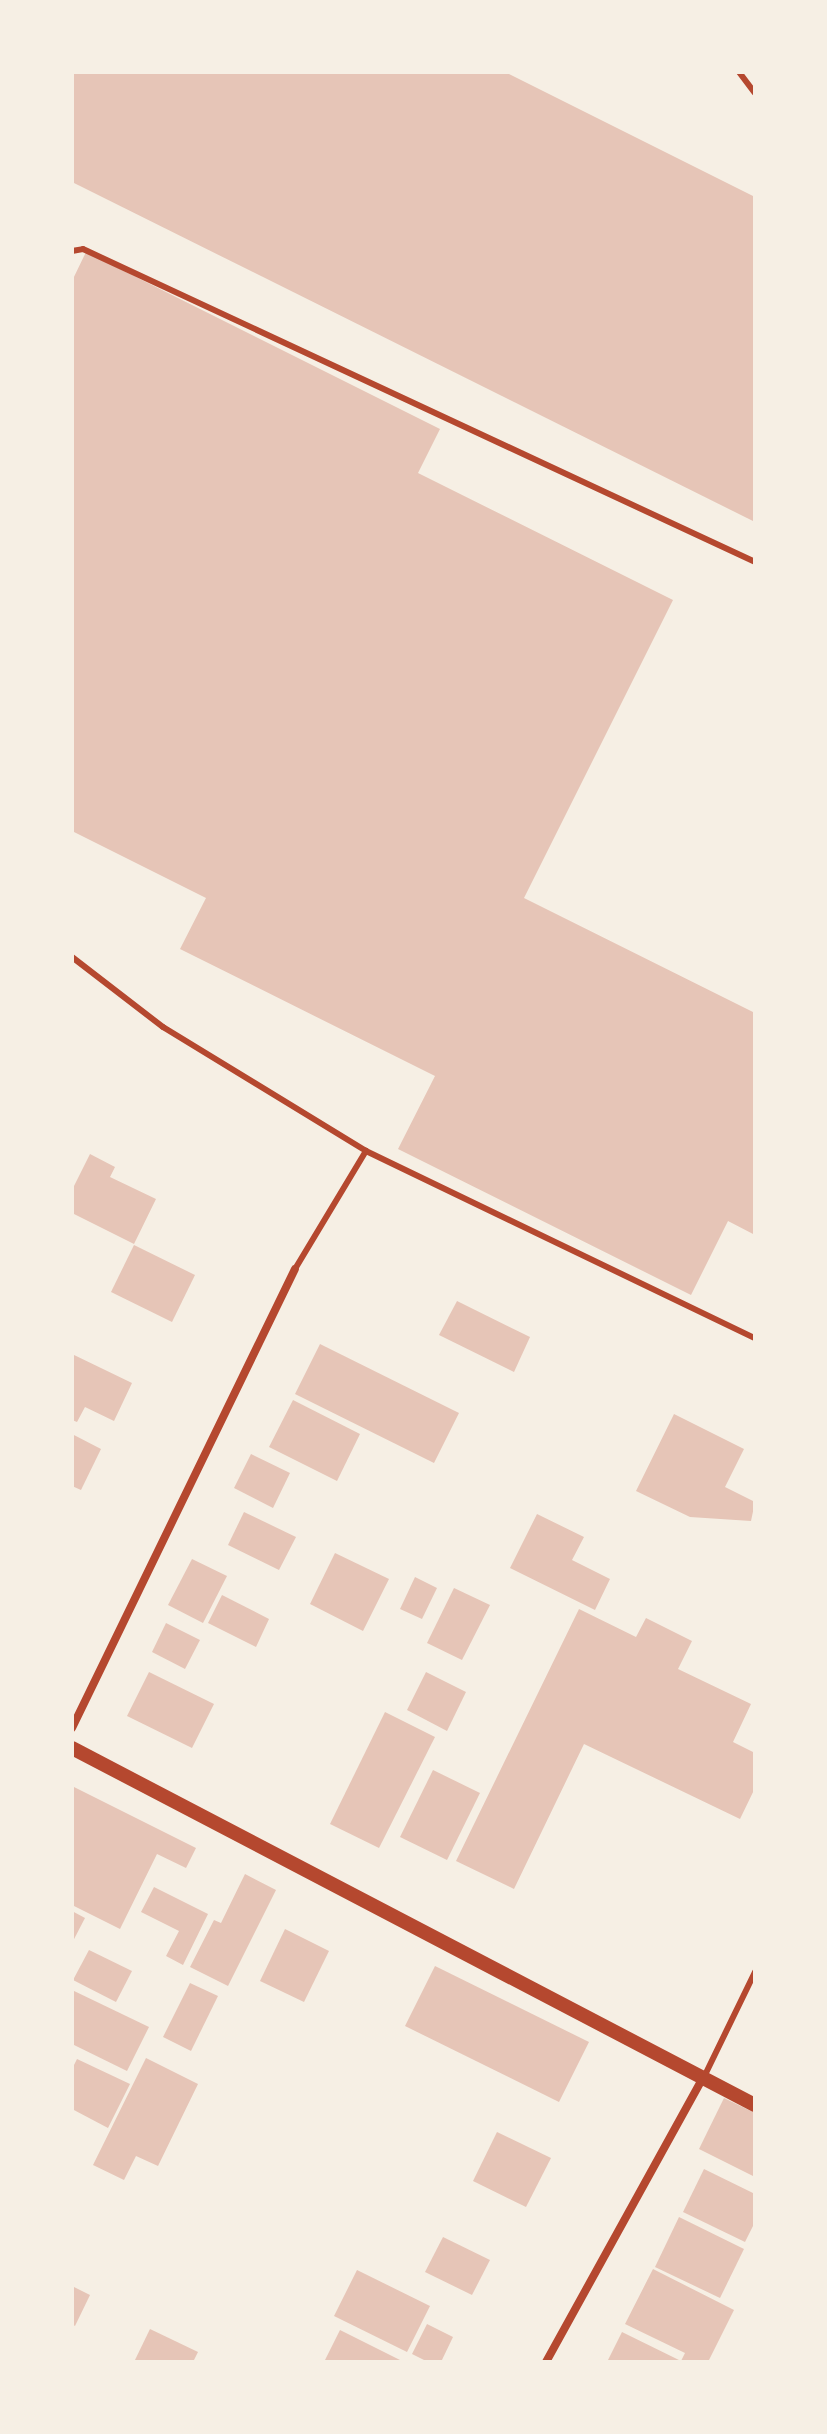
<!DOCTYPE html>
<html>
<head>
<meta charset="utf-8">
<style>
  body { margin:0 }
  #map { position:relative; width:827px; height:2434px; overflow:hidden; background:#f6efe4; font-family:Overpass,sans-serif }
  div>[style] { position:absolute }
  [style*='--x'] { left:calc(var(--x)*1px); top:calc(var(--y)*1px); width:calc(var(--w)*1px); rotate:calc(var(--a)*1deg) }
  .building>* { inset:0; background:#e6c5b7 }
  .service>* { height:6px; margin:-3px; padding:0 3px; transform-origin:3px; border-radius:3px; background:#b5482f }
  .minor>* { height:8px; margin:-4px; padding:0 4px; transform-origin:4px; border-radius:4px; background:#b5482f }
  .tertiary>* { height:14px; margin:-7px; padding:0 7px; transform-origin:7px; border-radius:7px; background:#b5482f }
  span { translate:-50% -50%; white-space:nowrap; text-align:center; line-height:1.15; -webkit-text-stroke:6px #f6efe4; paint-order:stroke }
  .frame { position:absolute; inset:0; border:74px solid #f6efe4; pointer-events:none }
</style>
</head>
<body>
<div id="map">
  <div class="building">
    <div style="clip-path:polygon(72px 72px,505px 72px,755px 197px,755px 522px,72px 182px)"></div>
    <div style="clip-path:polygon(86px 252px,440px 429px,418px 473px,673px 600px,524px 898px,755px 1013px,755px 1235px,728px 1221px,691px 1295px,398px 1149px,435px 1076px,180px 949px,206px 898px,72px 831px,72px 281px)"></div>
    <div style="clip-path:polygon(90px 1154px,115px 1167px,110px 1177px,156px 1199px,134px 1244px,72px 1213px,72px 1190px)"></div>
    <div style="clip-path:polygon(134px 1245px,195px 1275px,172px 1322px,111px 1292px)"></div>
    <div style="clip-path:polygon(457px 1301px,530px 1337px,514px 1372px,439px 1335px)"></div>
    <div style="clip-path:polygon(320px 1344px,459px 1413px,434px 1463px,295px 1394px)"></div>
    <div style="clip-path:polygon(72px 1354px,132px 1383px,114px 1421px,85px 1407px,77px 1422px,72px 1420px)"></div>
    <div style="clip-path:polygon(293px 1400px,360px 1434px,337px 1481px,269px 1447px)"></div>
    <div style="clip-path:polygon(674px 1414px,744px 1449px,725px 1487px,755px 1502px,751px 1521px,690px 1517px,636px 1491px)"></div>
    <div style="clip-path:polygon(72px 1434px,101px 1449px,81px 1490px,72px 1486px)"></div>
    <div style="clip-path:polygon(251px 1454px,290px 1473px,273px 1508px,234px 1488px)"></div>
    <div style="clip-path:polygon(244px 1512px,296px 1537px,279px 1570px,228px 1545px)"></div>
    <div style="clip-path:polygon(537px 1514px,584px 1537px,572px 1560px,610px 1579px,595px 1610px,510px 1568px)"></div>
    <div style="clip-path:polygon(335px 1553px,389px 1579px,363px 1631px,310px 1604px)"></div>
    <div style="clip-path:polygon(192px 1559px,227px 1576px,203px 1623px,168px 1605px)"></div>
    <div style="clip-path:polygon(415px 1577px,437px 1588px,422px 1619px,400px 1609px)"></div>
    <div style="clip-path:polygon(454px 1588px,490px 1605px,462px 1660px,427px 1643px)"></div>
    <div style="clip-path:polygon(222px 1595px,269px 1619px,256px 1647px,208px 1623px)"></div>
    <div style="clip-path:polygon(579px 1609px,636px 1637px,646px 1618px,692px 1641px,678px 1669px,751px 1704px,733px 1742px,755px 1753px,755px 1788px,740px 1819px,584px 1744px,514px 1889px,456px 1861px)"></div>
    <div style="clip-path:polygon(166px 1623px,200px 1640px,185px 1669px,152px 1652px)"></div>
    <div style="clip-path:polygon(149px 1672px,214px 1704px,192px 1748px,127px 1716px)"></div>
    <div style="clip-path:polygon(426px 1672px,466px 1692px,447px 1731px,407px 1710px)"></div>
    <div style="clip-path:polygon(385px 1712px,435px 1737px,379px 1848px,330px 1824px)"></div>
    <div style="clip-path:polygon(433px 1770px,480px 1793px,447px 1860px,400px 1837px)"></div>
    <div style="clip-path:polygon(72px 1786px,196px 1848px,186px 1868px,157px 1854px,120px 1929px,72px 1905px)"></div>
    <div style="clip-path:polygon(245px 1874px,276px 1890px,228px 1986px,190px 1967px,214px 1920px,221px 1923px)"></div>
    <div style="clip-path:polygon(154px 1887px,208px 1914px,183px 1965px,166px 1956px,179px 1931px,141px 1912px)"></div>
    <div style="clip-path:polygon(72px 1911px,85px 1918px,72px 1943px)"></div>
    <div style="clip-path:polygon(285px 1929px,329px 1951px,304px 2002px,260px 1981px)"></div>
    <div style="clip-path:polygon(89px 1950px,132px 1971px,116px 2002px,73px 1980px)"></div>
    <div style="clip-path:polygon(435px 1966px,589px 2042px,559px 2102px,405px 2026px)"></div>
    <div style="clip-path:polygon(190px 1983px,218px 1996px,191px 2051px,163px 2037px)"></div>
    <div style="clip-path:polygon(72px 1990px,149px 2027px,127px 2071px,72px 2044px)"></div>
    <div style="clip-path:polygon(146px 2058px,198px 2084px,158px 2166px,136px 2156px,124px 2180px,93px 2165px)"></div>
    <div style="clip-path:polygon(77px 2059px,130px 2084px,108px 2128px,72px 2109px,72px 2069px)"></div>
    <div style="clip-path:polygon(724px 2098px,755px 2113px,755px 2177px,699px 2149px)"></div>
    <div style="clip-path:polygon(497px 2132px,551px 2158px,526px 2207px,473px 2181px)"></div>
    <div style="clip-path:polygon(704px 2169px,755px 2194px,755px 2222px,745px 2242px,683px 2212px)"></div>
    <div style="clip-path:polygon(679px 2217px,744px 2249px,720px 2298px,655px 2267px)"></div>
    <div style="clip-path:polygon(443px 2237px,490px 2260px,472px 2295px,425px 2272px)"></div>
    <div style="clip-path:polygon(653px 2269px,734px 2310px,708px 2362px,607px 2362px,622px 2332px,681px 2361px,685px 2353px,625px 2324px)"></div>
    <div style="clip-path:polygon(357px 2270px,430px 2306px,407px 2352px,334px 2316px)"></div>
    <div style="clip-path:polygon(72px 2286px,90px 2295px,75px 2326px,72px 2324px)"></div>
    <div style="clip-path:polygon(427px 2324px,453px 2337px,441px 2362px,428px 2362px,412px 2354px)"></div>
    <div style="clip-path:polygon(150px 2329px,198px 2352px,193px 2362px,134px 2362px)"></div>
    <div style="clip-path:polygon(340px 2330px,404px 2362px,324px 2362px)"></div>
  </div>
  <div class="service">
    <div style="--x:739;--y:72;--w:26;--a:53"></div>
    <div style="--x:72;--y:251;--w:11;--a:-10"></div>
    <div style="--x:83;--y:249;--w:741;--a:24.97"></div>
    <div style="--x:72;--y:957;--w:115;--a:37.6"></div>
    <div style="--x:163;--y:1027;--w:238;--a:31.4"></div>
    <div style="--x:295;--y:1269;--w:138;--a:-59"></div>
    <div style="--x:366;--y:1151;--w:432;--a:25.7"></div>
    <div style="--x:704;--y:2077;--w:117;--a:-64.1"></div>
  </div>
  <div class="minor">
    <div style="--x:72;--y:1728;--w:510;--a:-64.09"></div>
    <div style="--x:546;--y:2362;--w:323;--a:-61.1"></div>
  </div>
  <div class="tertiary">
    <div style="--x:72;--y:1748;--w:771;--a:27.6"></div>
  </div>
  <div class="frame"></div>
</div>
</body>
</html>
